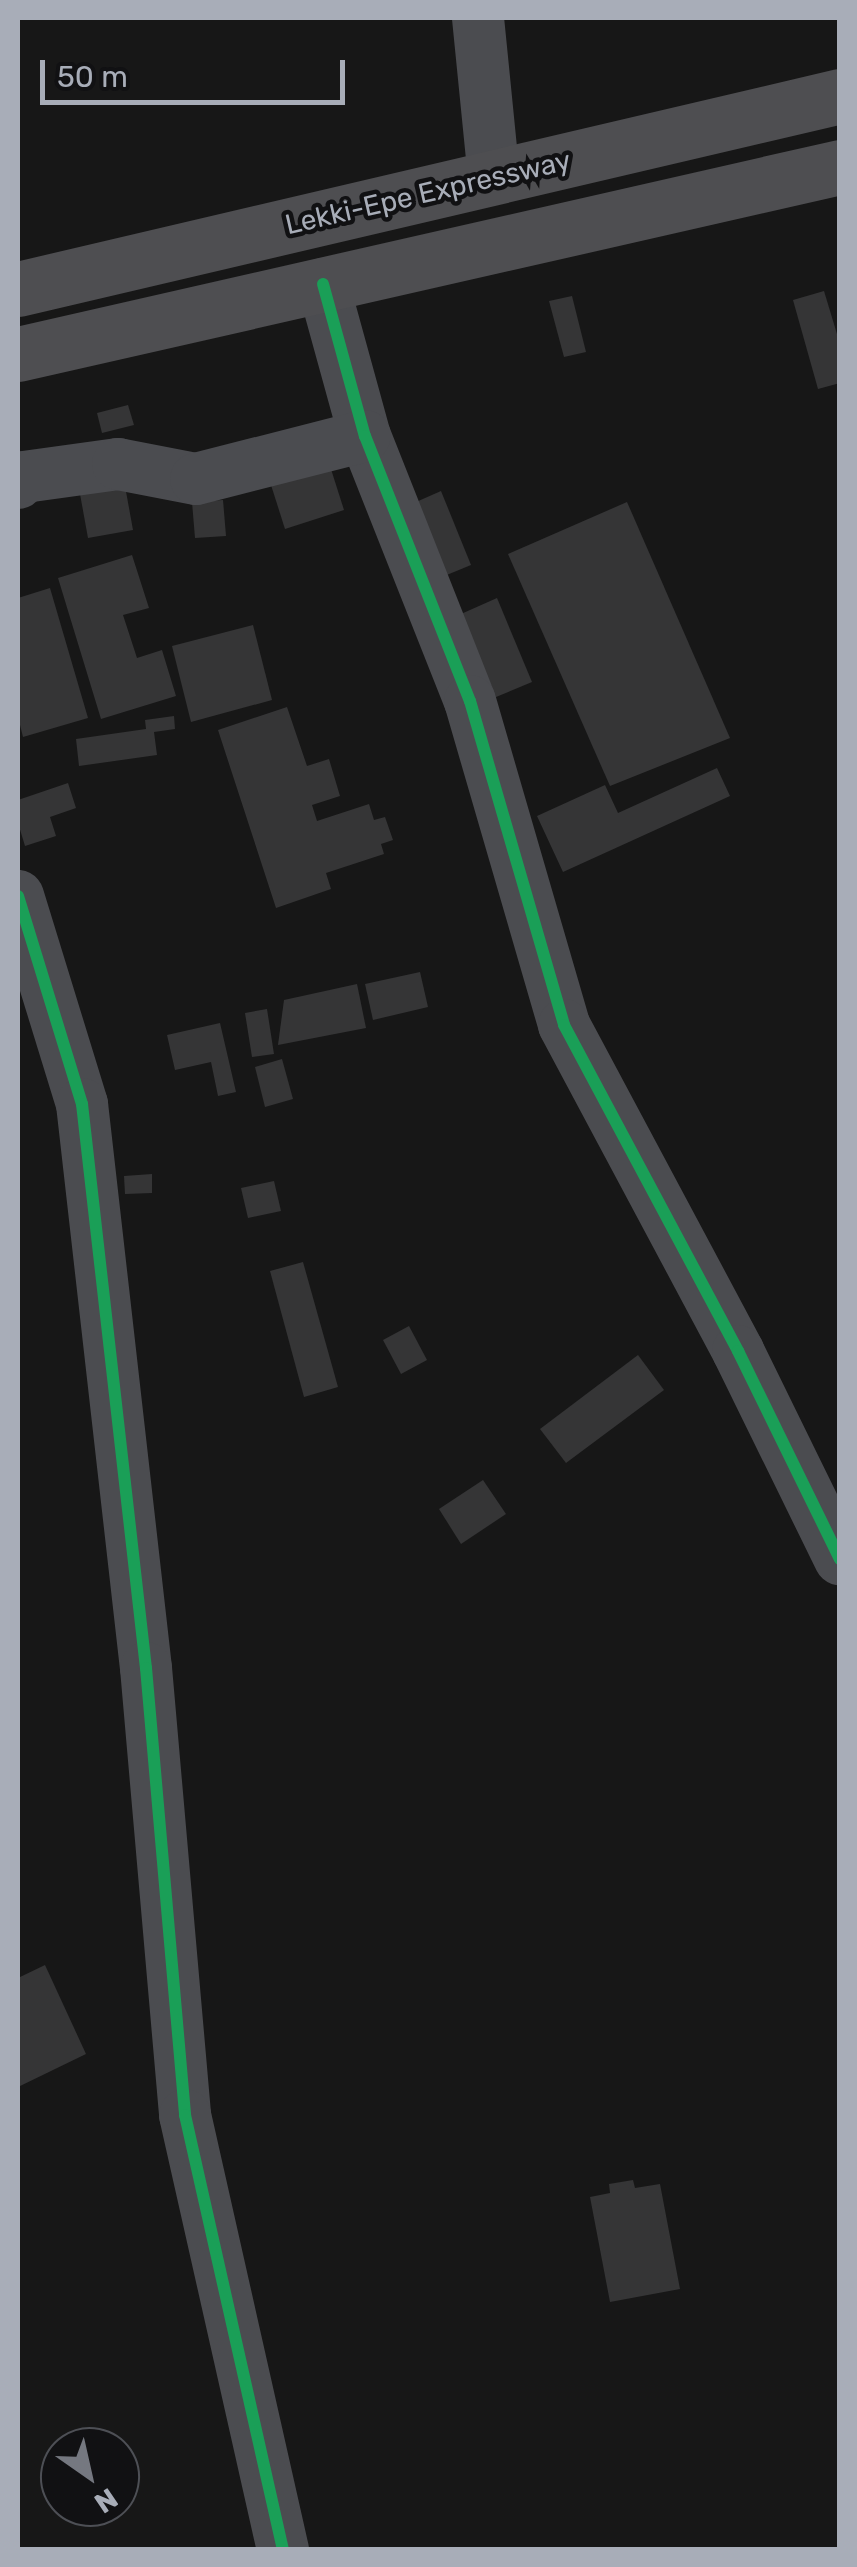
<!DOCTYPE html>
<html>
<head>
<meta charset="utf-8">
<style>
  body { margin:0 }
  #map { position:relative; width:857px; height:2567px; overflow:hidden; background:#171717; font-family:Rubik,sans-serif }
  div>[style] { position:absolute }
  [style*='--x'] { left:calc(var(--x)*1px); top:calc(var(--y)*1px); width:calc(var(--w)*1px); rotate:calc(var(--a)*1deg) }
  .building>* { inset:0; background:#353536 }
  .minor>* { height:52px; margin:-26px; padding:0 26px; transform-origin:26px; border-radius:26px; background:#4b4c50 }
  .highway>* { height:55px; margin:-27.5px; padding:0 27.5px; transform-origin:27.5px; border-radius:27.5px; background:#4e4e51 }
  .cycleway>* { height:12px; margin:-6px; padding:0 6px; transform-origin:6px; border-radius:6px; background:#1a9f57 }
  span { translate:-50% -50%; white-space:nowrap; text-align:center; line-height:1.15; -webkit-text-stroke:9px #111113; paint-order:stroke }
  .street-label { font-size:28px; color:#a8adb8 }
  .frame { position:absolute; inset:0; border:20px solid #a8adb8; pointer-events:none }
  .north { position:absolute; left:40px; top:2427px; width:100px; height:100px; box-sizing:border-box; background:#111113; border:2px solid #4d4f55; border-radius:50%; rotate:146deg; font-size:28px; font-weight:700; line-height:40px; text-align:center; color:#a8adb8 }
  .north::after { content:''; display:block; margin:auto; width:35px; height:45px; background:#757880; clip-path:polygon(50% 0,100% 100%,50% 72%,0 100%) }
  .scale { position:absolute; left:40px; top:60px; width:305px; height:45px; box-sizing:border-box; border:5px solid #a8adb8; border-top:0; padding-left:12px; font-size:30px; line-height:35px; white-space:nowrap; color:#a8adb8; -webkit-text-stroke:8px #111113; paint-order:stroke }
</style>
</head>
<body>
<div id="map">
  <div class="building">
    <div style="clip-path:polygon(824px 291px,840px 344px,840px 383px,818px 389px,793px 300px)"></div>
    <div style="clip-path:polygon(572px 296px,586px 352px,564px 357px,549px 301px)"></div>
    <div style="clip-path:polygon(128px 405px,134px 425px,102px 433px,97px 413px)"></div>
    <div style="clip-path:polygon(330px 466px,344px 510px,285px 529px,271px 485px)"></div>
    <div style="clip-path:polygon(123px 475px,133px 530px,88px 538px,78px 483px)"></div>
    <div style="clip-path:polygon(441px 491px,471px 565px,437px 579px,407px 506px)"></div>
    <div style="clip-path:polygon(223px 500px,226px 536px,195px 538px,192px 502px)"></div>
    <div style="clip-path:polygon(627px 502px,730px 738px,610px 786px,508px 554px)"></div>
    <div style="clip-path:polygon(132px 555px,149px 608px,123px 615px,137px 658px,162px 650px,176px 696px,101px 719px,58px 578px)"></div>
    <div style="clip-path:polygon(50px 588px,88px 718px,23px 737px,18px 717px,18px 598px)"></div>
    <div style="clip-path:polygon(497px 598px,532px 682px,496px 697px,461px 614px)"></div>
    <div style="clip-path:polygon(253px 625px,272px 700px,191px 722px,172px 646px)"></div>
    <div style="clip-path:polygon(287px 707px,307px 766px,329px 759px,340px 796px,312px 805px,317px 821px,369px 804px,374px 820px,385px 817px,393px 840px,381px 844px,384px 854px,326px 873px,331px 889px,276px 908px,218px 730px)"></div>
    <div style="clip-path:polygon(174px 716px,175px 729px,154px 732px,157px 755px,79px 766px,76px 739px,146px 729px,145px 720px)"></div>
    <div style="clip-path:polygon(717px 768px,730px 796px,563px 872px,537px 816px,605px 785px,618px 813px)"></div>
    <div style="clip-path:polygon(68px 783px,76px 808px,50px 817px,56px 836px,25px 846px,18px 823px,18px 800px)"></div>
    <div style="clip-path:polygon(420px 972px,428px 1007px,373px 1020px,365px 984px)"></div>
    <div style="clip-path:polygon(357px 984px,366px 1028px,278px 1045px,284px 1000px)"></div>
    <div style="clip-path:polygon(267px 1009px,274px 1054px,252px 1057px,245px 1013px)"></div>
    <div style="clip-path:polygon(220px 1023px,236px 1092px,218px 1096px,211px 1062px,175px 1070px,167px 1035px)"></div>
    <div style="clip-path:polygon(282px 1059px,293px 1099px,265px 1107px,255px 1067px)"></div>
    <div style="clip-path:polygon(152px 1174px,152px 1193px,125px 1194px,124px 1176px)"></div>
    <div style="clip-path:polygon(274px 1181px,281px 1211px,248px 1218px,241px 1188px)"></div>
    <div style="clip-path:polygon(303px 1262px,338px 1387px,304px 1397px,270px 1271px)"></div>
    <div style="clip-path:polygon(409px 1326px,427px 1360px,401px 1374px,383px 1340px)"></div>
    <div style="clip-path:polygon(638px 1355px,664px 1390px,566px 1463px,540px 1429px)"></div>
    <div style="clip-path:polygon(483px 1480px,506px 1514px,461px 1544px,439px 1509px)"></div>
    <div style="clip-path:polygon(45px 1965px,86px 2054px,18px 2087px,18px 1978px)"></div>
    <div style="clip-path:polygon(633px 2180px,635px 2188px,660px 2184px,680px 2289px,610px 2302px,590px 2197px,610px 2193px,609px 2184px)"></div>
  </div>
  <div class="minor">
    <div style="--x:478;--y:18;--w:160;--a:84.3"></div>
    <div style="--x:323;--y:284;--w:158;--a:74.6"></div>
    <div style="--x:365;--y:436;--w:285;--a:68.4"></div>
    <div style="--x:470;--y:701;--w:337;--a:73.8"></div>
    <div style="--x:564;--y:1025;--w:370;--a:61.9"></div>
    <div style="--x:738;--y:1351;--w:232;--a:63.9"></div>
    <div style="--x:18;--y:483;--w:8;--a:-45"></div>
    <div style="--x:24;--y:477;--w:95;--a:-7.9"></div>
    <div style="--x:118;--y:464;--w:79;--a:10.9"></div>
    <div style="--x:196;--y:479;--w:174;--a:-14.3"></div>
    <div style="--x:18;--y:896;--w:218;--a:72.9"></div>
    <div style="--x:82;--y:1104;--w:568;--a:83.53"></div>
    <div style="--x:146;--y:1668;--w:449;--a:85"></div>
    <div style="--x:185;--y:2115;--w:446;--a:77.3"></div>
  </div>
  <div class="highway">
    <div style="--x:18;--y:289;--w:844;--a:-13.21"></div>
    <div style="--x:18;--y:354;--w:843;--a:-12.82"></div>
  </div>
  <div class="cycleway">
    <div style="--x:323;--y:284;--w:158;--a:74.6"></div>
    <div style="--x:365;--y:436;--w:285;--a:68.4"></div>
    <div style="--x:470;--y:701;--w:337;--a:73.8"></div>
    <div style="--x:564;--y:1025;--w:370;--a:61.9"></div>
    <div style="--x:738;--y:1351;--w:232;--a:63.9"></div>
    <div style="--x:18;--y:896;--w:218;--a:72.9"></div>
    <div style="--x:82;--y:1104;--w:568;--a:83.53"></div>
    <div style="--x:146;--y:1668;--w:449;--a:85"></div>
    <div style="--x:185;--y:2115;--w:446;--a:77.3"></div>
  </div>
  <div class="street-label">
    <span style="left:428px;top:193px;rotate:-13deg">Lekki-Epe Expressway</span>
  </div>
  <div class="frame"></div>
  <div class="north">N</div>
  <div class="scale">50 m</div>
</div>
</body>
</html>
